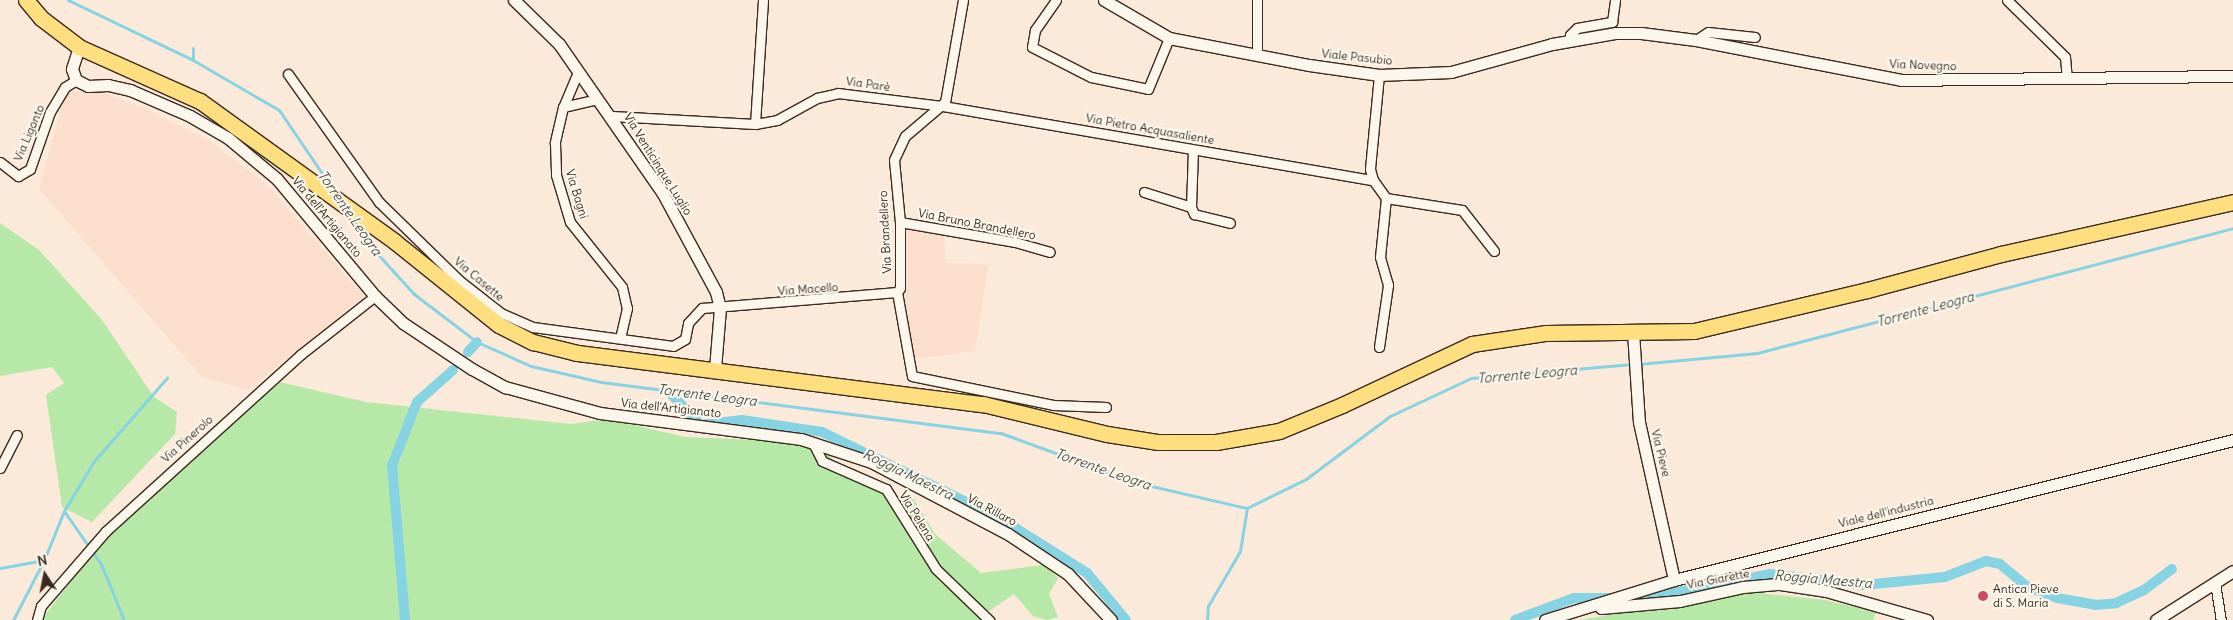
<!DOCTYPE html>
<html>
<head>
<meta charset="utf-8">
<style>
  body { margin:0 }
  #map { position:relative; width:2233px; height:620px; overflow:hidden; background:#fbe9d9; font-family:Delius,sans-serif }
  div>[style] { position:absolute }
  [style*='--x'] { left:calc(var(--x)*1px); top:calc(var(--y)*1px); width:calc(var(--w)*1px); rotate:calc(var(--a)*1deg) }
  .built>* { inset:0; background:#fbdfcc }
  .green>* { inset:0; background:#b6e8a8 }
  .stream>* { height:3px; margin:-1.5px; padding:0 1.5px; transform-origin:1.5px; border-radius:1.5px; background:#85d3e3 }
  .canal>* { height:10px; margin:-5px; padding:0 5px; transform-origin:5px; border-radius:5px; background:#85d3e3 }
  .roads { filter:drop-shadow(1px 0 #3b2a1e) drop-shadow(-1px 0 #3b2a1e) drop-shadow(0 1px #3b2a1e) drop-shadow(0 -1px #3b2a1e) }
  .minor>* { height:9px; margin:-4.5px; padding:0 4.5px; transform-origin:4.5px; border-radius:4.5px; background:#fbf7ec }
  .tertiary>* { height:11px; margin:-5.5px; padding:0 5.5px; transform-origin:5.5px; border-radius:5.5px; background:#fbf7ec }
  .primary>* { height:15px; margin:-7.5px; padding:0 7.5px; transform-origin:7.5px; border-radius:7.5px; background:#fedf80 }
  .dots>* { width:14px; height:14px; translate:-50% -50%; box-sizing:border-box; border:2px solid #fbf7ec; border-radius:50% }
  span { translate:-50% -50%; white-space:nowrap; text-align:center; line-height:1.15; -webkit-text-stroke:4.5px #fbf7ec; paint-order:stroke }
  .street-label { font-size:12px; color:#3b2a1e }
  .poi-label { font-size:12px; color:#3b2a1e }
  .left { translate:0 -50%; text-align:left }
  .water-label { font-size:14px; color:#4e544f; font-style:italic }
  .north { position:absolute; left:20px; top:550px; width:50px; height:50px; -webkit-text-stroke:4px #fbf7ec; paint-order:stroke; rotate:349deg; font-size:14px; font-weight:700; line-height:20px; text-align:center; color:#3b2a1e }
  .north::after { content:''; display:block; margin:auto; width:18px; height:22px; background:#3b2a1e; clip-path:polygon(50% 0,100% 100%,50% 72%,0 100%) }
</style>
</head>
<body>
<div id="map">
  <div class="built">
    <div style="clip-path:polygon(66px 90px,108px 94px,146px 109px,210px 141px,266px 184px,364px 296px,248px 390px,202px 377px,39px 189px)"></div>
    <div style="clip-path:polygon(906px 227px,944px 232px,945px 263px,992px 264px,988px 266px,975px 351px,914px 359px,911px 345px,903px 343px,901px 267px,901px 255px,906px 248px)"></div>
  </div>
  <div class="green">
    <div style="clip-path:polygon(0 223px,39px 250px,102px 320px,154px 397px,177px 412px,175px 434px,92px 522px,62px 507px,46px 395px,64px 383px,52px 367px,0 376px)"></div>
    <div style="clip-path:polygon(275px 381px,366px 402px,571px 424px,608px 419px,685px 437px,783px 441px,828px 451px,840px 474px,889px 494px,939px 581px,987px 620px,41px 620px,103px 540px)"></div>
    <div style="clip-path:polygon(898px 498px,913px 498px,935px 534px,981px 573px,1042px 565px,1051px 571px,1058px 578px,1049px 594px,1058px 617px,1047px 620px,1033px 616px,1014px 594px,989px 611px,948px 583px)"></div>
    <div style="clip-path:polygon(1749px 592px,1825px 600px,1876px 612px,1873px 620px,1579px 620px)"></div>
  </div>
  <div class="stream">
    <div style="--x:68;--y:0;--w:139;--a:25.6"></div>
    <div style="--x:193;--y:60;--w:99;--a:30.2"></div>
    <div style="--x:279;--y:110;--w:94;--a:55.8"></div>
    <div style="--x:193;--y:60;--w:12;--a:-90"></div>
    <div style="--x:353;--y:220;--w:37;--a:55"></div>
    <div style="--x:374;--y:250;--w:59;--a:47.7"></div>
    <div style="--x:414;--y:294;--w:79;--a:37.3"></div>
    <div style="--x:477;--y:342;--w:59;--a:24"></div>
    <div style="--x:531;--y:366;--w:72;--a:12.9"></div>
    <div style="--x:601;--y:382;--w:403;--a:7.3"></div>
    <div style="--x:1001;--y:433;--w:142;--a:20.2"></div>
    <div style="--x:1134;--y:482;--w:116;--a:13"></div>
    <div style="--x:1247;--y:508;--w:66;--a:-26.2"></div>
    <div style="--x:1306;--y:479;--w:105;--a:-36.9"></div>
    <div style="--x:1390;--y:416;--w:89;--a:-25.1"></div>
    <div style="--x:1471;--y:378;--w:162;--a:-5"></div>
    <div style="--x:1638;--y:364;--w:120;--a:-5.3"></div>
    <div style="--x:1757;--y:353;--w:492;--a:-14.7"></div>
    <div style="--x:64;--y:511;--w:65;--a:55.1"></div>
    <div style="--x:101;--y:564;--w:61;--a:67.7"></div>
    <div style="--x:0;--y:568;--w:45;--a:-10.3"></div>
    <div style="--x:13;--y:620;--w:68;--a:-62.7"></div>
    <div style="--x:44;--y:560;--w:53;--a:-67.8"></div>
    <div style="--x:64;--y:511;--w:58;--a:-59"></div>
    <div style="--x:94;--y:461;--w:111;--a:-48.7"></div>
    <div style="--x:1207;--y:620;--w:14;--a:-86"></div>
    <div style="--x:1208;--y:606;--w:64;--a:-59.8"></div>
    <div style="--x:1240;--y:551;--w:44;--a:-80.8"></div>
  </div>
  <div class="canal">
    <div style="--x:468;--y:352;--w:13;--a:-48"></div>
    <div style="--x:668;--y:391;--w:47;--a:45.9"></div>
    <div style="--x:701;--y:425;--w:41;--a:-7"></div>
    <div style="--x:742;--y:420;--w:81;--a:8.5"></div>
    <div style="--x:822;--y:432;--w:199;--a:25.9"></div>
    <div style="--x:1001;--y:519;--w:102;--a:32.1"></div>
    <div style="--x:1087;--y:573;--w:61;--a:50.3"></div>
    <div style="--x:405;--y:620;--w:155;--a:-94.8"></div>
    <div style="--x:392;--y:466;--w:69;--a:-68.7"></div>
    <div style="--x:417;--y:402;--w:48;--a:-41.6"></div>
    <div style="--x:1515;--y:620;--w:63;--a:-20.4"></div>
    <div style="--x:1574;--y:598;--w:73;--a:0"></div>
    <div style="--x:1647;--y:598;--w:125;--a:-11"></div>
    <div style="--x:1770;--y:574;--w:95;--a:6.7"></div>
    <div style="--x:1864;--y:585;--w:81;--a:-5.6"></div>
    <div style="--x:1945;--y:577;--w:44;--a:-21.3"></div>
    <div style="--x:1986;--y:561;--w:14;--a:12"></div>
    <div style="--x:2000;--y:564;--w:34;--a:40"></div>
    <div style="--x:2026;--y:586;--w:33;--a:21"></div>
    <div style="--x:2057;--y:598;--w:39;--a:10"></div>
    <div style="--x:2095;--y:605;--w:21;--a:-5"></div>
    <div style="--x:2116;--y:603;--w:31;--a:-25"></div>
    <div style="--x:2144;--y:590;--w:35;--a:-37"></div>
  </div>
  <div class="roads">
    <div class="minor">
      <div style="--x:963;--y:0;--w:104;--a:100"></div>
      <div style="--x:945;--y:102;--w:52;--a:139.6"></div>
      <div style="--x:905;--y:136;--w:26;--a:115"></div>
      <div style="--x:894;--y:160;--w:62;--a:84.5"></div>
      <div style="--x:900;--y:222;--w:66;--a:90"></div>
      <div style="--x:900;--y:288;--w:5;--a:127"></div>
      <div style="--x:897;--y:292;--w:85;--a:79.9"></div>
      <div style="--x:912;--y:376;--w:144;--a:11.6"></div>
      <div style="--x:1053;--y:405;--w:53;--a:2.2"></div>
      <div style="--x:1056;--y:0;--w:37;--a:125"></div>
      <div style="--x:1035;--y:30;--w:17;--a:100"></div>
      <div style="--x:1032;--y:47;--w:66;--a:27"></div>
      <div style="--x:1091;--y:77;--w:58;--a:11.9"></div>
      <div style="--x:1148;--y:89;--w:55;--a:-67.6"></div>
      <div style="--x:1257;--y:0;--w:54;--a:90"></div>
      <div style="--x:2007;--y:0;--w:81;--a:44.5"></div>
      <div style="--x:2065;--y:57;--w:21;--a:85"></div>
      <div style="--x:1696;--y:40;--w:14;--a:-34"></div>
      <div style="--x:1708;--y:32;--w:47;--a:6.1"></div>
      <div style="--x:1571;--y:41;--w:6;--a:-99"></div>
      <div style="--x:1570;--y:35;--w:10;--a:-45"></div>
      <div style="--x:1577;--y:28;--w:36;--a:-10"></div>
      <div style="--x:1612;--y:22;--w:22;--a:-82"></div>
      <div style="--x:578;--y:72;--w:38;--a:113"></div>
      <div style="--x:563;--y:107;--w:37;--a:103"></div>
      <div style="--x:555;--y:143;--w:32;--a:88"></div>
      <div style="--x:556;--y:175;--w:49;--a:73.4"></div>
      <div style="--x:570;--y:222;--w:83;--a:51.3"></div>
      <div style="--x:622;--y:287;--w:22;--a:77"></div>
      <div style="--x:627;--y:308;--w:31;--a:103"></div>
      <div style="--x:288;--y:74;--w:157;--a:54.6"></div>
      <div style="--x:379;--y:202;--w:113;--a:44.3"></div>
      <div style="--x:460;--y:281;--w:52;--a:38"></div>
      <div style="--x:501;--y:313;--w:35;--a:24"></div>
      <div style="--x:533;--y:327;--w:141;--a:7.7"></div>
      <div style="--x:673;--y:346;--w:14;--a:-30"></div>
      <div style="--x:685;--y:339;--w:16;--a:-79"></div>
      <div style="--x:688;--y:323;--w:21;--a:-47"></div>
      <div style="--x:702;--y:308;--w:196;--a:-4.7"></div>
      <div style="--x:1379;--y:75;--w:94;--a:95.5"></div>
      <div style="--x:1370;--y:169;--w:11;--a:75"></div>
      <div style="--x:1373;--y:180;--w:22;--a:54"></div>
      <div style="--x:1386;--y:198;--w:77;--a:9"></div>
      <div style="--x:1462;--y:210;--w:52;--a:52"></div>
      <div style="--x:563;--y:107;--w:36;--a:-13"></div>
      <div style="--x:612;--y:116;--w:143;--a:3.2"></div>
      <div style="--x:755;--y:124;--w:124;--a:-86.3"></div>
      <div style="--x:755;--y:124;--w:22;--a:-10"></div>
      <div style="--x:777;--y:120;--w:46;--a:-28.8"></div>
      <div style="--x:817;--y:98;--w:22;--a:-13"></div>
      <div style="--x:838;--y:93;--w:106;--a:7.1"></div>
      <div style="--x:943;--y:106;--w:436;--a:9.8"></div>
      <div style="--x:0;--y:162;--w:23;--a:38"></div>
      <div style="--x:18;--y:176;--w:14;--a:-30"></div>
      <div style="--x:30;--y:169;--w:60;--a:-70.7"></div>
      <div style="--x:50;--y:112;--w:29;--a:-59"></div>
      <div style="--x:65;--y:87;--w:13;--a:-32"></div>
      <div style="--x:1144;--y:192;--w:49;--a:17.7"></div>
      <div style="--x:1191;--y:207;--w:57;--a:-88"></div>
      <div style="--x:1191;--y:207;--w:8;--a:67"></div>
      <div style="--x:1194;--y:214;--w:37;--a:14"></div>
      <div style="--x:900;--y:222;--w:117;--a:9.9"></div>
      <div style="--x:1015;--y:242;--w:36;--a:16"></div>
      <div style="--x:1379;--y:347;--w:63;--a:-81.7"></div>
      <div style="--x:1388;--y:285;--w:29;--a:-106"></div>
      <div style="--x:1380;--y:257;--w:59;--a:-84.2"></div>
      <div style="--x:813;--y:443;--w:20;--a:63"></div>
      <div style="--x:822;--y:461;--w:70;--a:23.6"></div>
      <div style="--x:886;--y:489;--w:94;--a:58"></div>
      <div style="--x:936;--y:569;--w:74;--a:43.9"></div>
      <div style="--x:0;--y:468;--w:37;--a:-63"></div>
      <div style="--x:2215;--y:583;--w:37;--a:81"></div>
      <div style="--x:37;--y:620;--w:15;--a:-74"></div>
      <div style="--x:41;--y:606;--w:99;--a:-49.1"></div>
      <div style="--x:106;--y:531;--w:262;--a:-42.2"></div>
      <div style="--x:300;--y:355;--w:95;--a:-38.2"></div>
    </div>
    <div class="tertiary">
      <div style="--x:514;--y:0;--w:63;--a:44.4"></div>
      <div style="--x:559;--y:44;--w:180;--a:55.2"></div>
      <div style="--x:662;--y:192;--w:114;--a:61.6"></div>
      <div style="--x:716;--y:292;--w:16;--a:76"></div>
      <div style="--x:720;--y:308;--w:61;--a:94.7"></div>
      <div style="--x:1104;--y:0;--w:75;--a:30.3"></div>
      <div style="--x:1169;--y:38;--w:143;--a:10.9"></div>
      <div style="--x:1309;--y:65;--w:71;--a:8.1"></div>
      <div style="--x:1379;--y:75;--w:72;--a:-2.4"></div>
      <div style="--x:1451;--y:72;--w:105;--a:-15.5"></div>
      <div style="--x:1552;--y:44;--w:65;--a:-9.8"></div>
      <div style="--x:1616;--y:33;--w:25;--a:0"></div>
      <div style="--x:1641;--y:33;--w:55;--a:7.3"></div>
      <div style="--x:1696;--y:40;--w:209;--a:11"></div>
      <div style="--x:1901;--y:80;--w:332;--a:-0.7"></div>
      <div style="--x:79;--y:47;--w:23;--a:108"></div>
      <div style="--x:72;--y:69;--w:12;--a:70"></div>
      <div style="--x:76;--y:80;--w:13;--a:27"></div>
      <div style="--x:88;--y:86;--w:20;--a:-3"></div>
      <div style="--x:108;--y:85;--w:23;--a:13"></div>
      <div style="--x:130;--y:90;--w:65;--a:23.4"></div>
      <div style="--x:190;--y:116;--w:44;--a:30.1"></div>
      <div style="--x:228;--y:138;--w:64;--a:39.9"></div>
      <div style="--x:277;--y:179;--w:153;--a:50.1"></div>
      <div style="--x:375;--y:296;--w:39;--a:44"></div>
      <div style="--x:403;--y:323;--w:83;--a:33.7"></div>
      <div style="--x:472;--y:369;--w:38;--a:29"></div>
      <div style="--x:505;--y:387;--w:98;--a:15.3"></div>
      <div style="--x:600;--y:413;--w:203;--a:7.4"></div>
      <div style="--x:801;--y:439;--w:74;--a:18.2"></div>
      <div style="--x:871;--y:462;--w:155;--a:27.7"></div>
      <div style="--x:1008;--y:534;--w:72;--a:33.7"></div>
      <div style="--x:1068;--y:574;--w:63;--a:46.9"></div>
      <div style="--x:1633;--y:332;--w:90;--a:86.2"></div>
      <div style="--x:1639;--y:422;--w:162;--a:77.5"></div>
      <div style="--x:1601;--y:608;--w:79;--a:-5.1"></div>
      <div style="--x:1680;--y:601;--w:65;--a:-12.5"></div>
      <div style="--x:1743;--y:587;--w:37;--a:-5"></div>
      <div style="--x:1780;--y:584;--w:47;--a:8.7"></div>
      <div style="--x:1826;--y:591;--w:105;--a:16"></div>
      <div style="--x:1545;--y:620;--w:135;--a:-17.2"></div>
      <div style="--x:1674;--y:580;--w:576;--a:-14.06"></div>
      <div style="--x:2156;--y:620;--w:91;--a:-32.5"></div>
    </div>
    <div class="primary">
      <div style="--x:26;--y:0;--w:23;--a:50"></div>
      <div style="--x:41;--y:18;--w:48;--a:37.3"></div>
      <div style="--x:79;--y:47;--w:133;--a:24.1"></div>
      <div style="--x:200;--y:101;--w:239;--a:35.8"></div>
      <div style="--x:394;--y:241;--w:134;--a:38.7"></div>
      <div style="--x:499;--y:325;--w:38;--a:27"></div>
      <div style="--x:533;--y:342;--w:45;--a:14"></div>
      <div style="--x:577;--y:353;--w:409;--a:7.2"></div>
      <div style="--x:983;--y:404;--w:128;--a:13.6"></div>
      <div style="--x:1107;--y:434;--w:52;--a:8.9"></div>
      <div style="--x:1158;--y:442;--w:58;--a:0"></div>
      <div style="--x:1216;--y:442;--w:64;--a:-9.9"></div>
      <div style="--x:1279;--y:431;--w:68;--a:-22.4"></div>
      <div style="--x:1342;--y:405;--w:144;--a:-25.1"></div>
      <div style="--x:1472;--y:344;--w:75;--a:-8.5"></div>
      <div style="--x:1546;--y:333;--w:148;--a:-0.8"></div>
      <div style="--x:1694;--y:331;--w:178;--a:-13.3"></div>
      <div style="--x:1867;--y:290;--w:139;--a:-15"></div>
      <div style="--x:2001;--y:254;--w:238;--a:-12.6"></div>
    </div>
  </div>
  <div class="dots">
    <div style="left:1983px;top:596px;background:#d1495b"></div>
  </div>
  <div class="street-label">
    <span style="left:1357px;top:57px;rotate:6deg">Viale Pasubio</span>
    <span style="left:1923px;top:65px;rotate:2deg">Via Novegno</span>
    <span style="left:868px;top:84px;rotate:8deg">Via Parè</span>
    <span style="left:1150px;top:129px;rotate:10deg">Via Pietro Acquasaliente</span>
    <span style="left:29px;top:133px;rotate:-67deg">Via Ligonto</span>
    <span style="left:658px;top:164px;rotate:58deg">Via Venticinque Luglio</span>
    <span style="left:577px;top:194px;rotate:73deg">Via Bagni</span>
    <span style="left:327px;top:217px;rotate:50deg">Via dell'Artigianato</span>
    <span style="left:977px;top:224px;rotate:11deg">Via Bruno Brandellero</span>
    <span style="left:885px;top:232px;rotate:-93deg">Via Brandellero</span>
    <span style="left:479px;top:279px;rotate:40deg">Via Casette</span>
    <span style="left:808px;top:289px;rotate:-4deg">Via Macello</span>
    <span style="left:671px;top:408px;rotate:6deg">Via dell'Artigianato</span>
    <span style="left:187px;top:439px;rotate:-42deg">Via Pinerolo</span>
    <span style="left:1661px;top:453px;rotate:76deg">Via Pieve</span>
    <span style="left:992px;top:510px;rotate:28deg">Via Rillaro</span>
    <span style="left:1886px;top:512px;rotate:-14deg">Viale dell'industria</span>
    <span style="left:917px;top:516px;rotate:58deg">Via Pelena</span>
    <span style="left:1718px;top:579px;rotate:-11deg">Via Giarette</span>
  </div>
  <div class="poi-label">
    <span class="left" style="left:1993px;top:596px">Antica Pieve<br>di S. Maria</span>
  </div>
  <div class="water-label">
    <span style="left:350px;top:213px;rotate:55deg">Torrente Leogra</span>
    <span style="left:1925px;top:309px;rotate:-15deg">Torrente Leogra</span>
    <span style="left:1527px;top:374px;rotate:-5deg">Torrente Leogra</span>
    <span style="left:707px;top:395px;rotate:7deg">Torrente Leogra</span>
    <span style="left:1103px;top:469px;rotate:19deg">Torrente Leogra</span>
    <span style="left:908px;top:474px;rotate:26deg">Roggia Maestra</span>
    <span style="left:1823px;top:579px;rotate:5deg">Roggia Maestra</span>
  </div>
  <div class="north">N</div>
</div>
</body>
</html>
